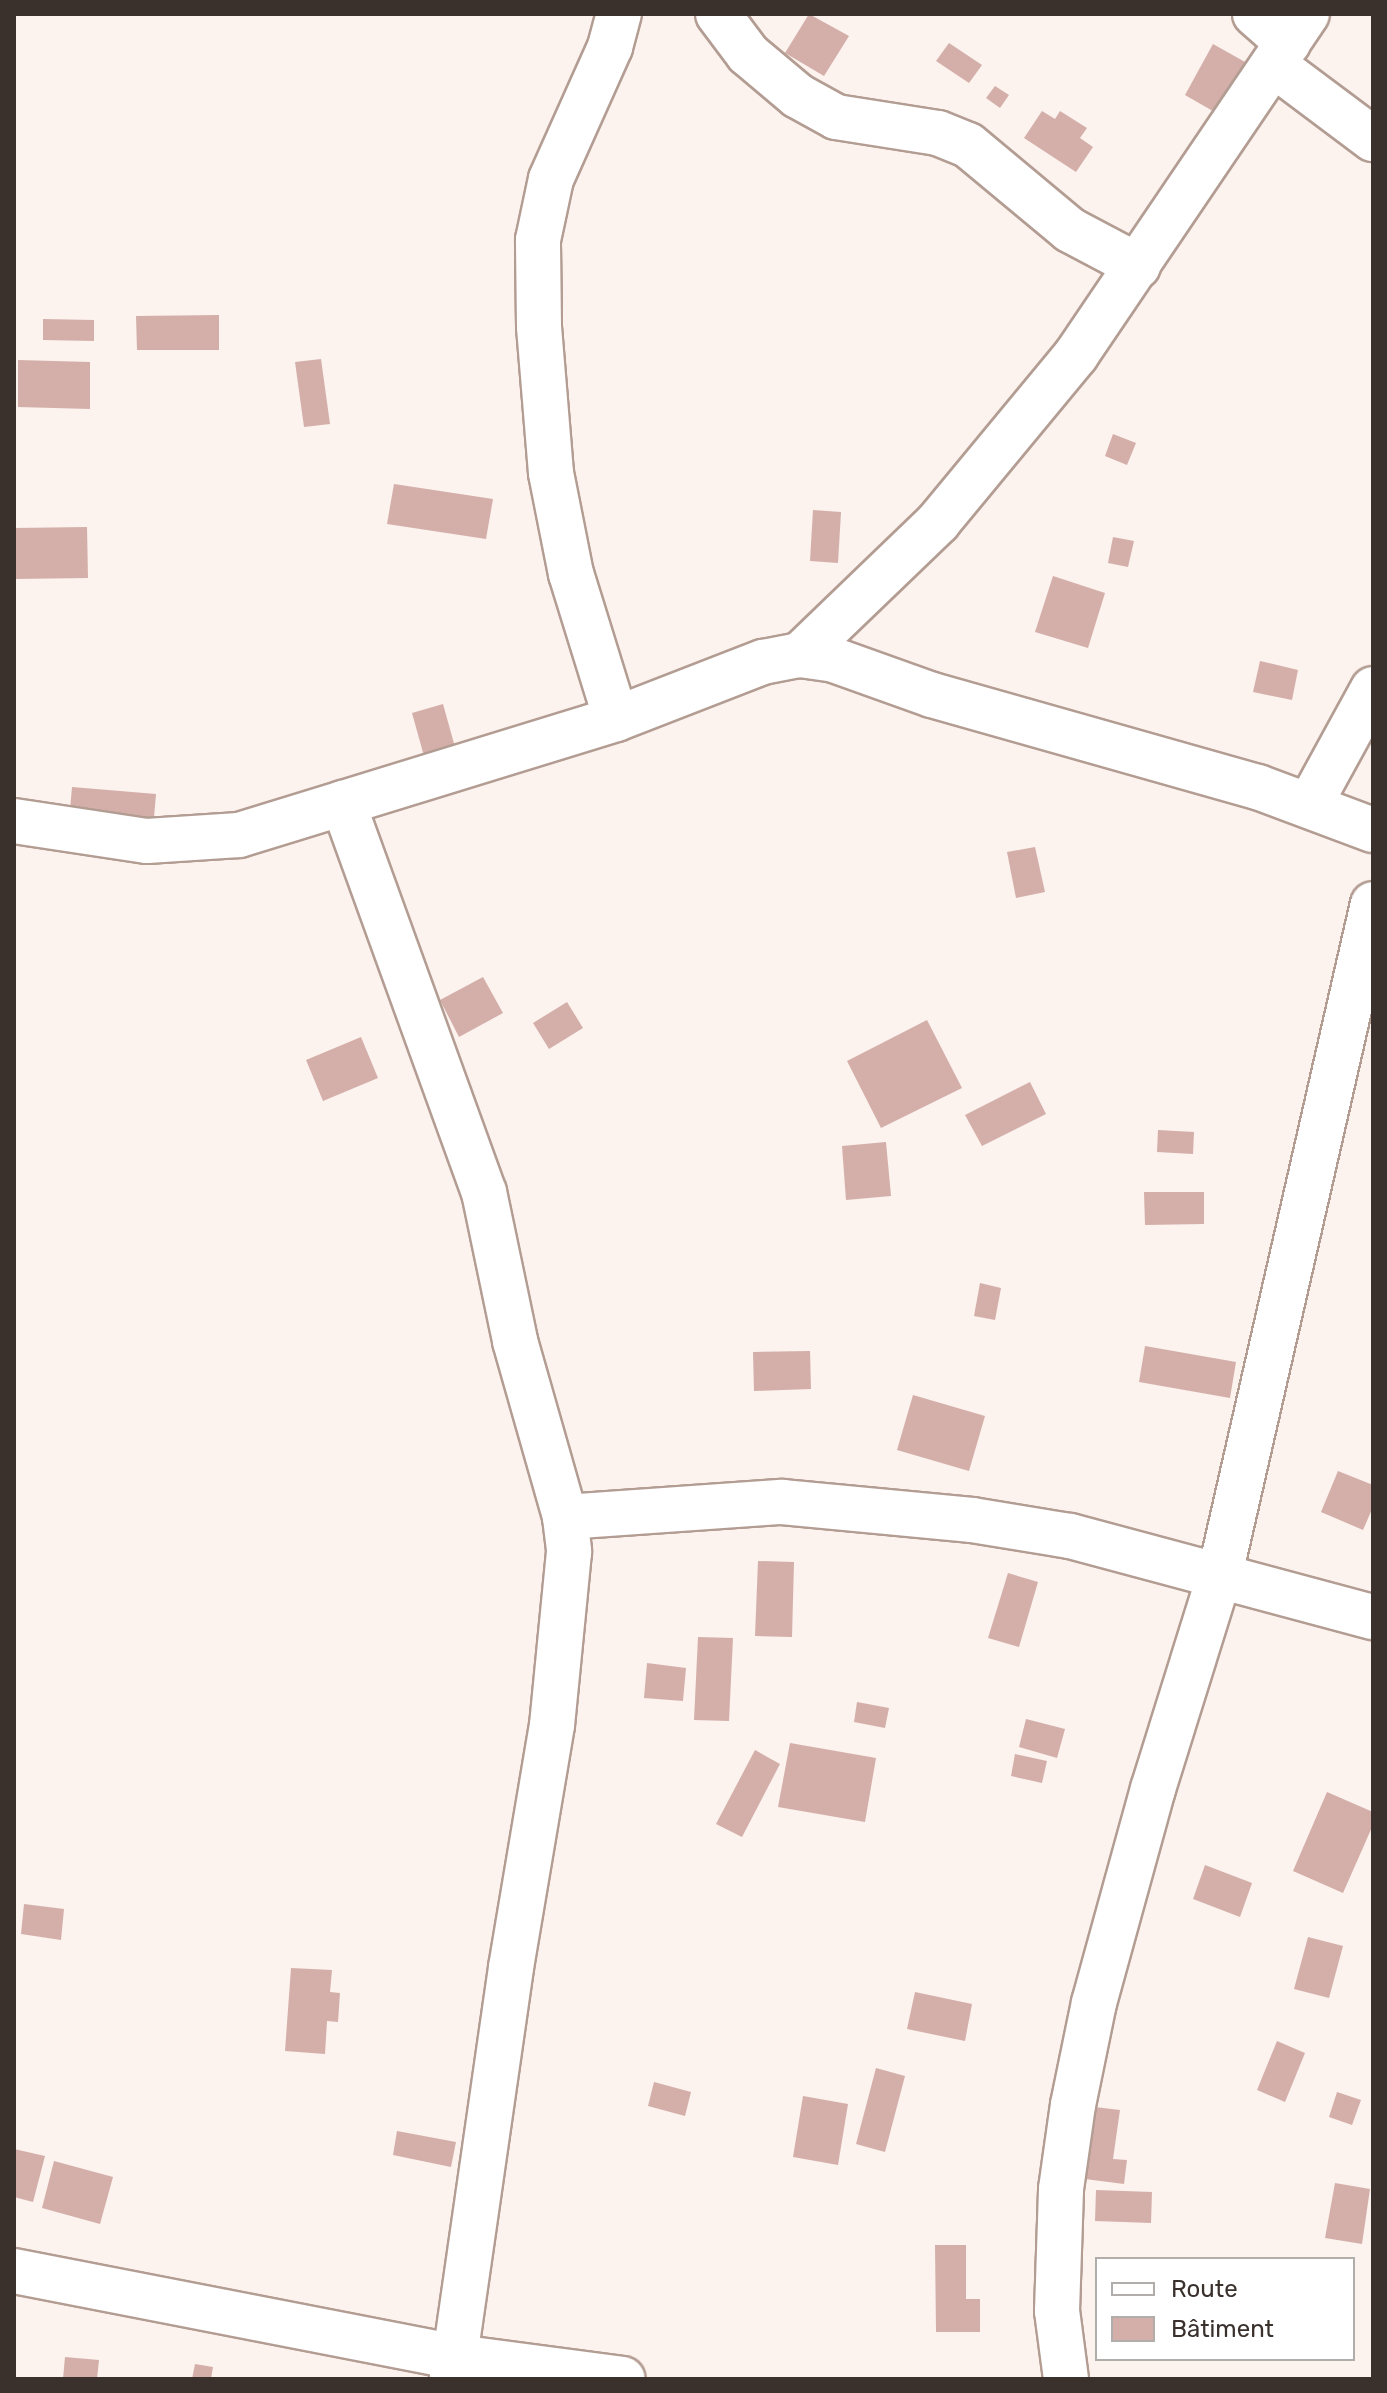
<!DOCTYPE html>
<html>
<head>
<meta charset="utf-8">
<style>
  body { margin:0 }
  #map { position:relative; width:1387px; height:2393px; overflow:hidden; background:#fcf2ee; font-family:Rubik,sans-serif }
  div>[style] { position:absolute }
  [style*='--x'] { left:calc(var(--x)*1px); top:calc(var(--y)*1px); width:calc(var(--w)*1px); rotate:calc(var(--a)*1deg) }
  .building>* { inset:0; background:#d4afaa }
  .roads { filter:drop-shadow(2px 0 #b39d93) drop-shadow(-2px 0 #b39d93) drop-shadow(0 2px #b39d93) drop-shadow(0 -2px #b39d93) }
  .minor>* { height:44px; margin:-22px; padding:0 22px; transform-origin:22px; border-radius:22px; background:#fff }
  span { translate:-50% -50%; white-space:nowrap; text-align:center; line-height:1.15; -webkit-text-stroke:6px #fff; paint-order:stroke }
  .frame { position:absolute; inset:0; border:16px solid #3a312d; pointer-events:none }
  .legend { position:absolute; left:1095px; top:2257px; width:260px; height:104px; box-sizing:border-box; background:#fff; border:2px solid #b0adab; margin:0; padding:10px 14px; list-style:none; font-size:24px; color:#3a312d }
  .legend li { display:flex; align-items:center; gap:16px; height:40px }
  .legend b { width:40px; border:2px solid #b0adab }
</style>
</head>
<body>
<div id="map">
  <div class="building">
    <div style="clip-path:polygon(809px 14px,849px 36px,824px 76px,785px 53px)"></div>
    <div style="clip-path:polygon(949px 43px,982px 65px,969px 83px,936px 61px)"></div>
    <div style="clip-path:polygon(1213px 44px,1254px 67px,1225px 118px,1185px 95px)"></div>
    <div style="clip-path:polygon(995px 86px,1009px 95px,1000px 108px,986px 98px)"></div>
    <div style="clip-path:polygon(1042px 111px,1055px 119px,1060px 111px,1087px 128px,1080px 138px,1093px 147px,1076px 172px,1024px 138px)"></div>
    <div style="clip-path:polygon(219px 315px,219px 350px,137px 350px,136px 316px)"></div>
    <div style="clip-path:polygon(43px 319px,94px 320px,94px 341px,43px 340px)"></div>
    <div style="clip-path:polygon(321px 359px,330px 424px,304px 427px,295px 362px)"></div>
    <div style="clip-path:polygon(18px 360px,90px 362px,90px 409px,18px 407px)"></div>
    <div style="clip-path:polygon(1113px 434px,1136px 443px,1127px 465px,1105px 456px)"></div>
    <div style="clip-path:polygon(394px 484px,493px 499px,486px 539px,387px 524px)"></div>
    <div style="clip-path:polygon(813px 510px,841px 512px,838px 563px,810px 561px)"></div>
    <div style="clip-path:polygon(87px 527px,88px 578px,14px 579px,14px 528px)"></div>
    <div style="clip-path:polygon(1113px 537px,1134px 541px,1128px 567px,1108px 563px)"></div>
    <div style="clip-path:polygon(1053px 576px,1105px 593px,1088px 648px,1035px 632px)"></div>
    <div style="clip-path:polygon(1260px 661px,1298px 670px,1292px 700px,1253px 692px)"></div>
    <div style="clip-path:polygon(443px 704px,460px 765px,429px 774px,412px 713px)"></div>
    <div style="clip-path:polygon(72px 787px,156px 794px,153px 829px,69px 822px)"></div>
    <div style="clip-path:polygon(1035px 847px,1045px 892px,1016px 898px,1007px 852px)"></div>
    <div style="clip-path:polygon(483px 977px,503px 1013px,459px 1037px,440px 1000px)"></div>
    <div style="clip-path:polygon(567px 1002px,583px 1028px,549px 1049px,533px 1023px)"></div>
    <div style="clip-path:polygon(927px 1020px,962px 1088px,881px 1128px,847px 1061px)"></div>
    <div style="clip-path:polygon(361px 1037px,378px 1078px,323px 1101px,306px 1060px)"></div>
    <div style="clip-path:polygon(1030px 1082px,1046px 1114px,982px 1146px,965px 1115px)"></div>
    <div style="clip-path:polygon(1158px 1130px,1194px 1132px,1193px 1154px,1157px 1152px)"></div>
    <div style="clip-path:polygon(886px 1142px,891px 1196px,846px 1200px,842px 1146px)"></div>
    <div style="clip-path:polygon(1144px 1192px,1204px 1192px,1204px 1224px,1145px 1225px)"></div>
    <div style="clip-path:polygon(980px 1283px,1001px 1288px,995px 1320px,974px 1316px)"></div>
    <div style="clip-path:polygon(1145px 1346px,1236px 1362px,1230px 1398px,1139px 1382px)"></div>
    <div style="clip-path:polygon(810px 1351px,811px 1389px,754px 1391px,753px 1352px)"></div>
    <div style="clip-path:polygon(913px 1395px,985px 1416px,969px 1471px,897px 1450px)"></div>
    <div style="clip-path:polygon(1338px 1471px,1373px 1485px,1373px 1507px,1363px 1530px,1321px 1512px)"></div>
    <div style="clip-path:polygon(758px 1561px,794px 1562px,792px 1637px,755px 1636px)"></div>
    <div style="clip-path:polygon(1008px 1573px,1038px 1582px,1019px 1647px,988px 1638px)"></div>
    <div style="clip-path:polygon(698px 1637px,733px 1638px,729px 1721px,694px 1720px)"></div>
    <div style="clip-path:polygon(647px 1663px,686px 1668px,683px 1701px,644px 1698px)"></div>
    <div style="clip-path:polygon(857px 1702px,889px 1708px,885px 1728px,854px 1722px)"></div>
    <div style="clip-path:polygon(1026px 1719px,1065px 1729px,1057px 1758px,1019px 1747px)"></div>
    <div style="clip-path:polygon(790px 1743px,876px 1758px,865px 1822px,778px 1807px)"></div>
    <div style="clip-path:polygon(755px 1750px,780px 1764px,742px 1837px,716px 1824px)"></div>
    <div style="clip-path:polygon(1015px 1754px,1047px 1761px,1042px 1783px,1011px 1776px)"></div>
    <div style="clip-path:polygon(1327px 1792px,1373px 1812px,1373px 1825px,1343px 1893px,1293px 1871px)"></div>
    <div style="clip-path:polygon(1205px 1865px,1252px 1883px,1240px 1917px,1193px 1899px)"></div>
    <div style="clip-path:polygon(24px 1904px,64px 1909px,61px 1940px,21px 1934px)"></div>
    <div style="clip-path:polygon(1308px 1937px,1343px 1946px,1329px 1998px,1294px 1989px)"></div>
    <div style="clip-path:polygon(291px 1968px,332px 1970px,330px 1992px,340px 1993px,338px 2022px,327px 2021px,325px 2054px,285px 2051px)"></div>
    <div style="clip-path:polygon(915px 1992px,972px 2004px,965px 2041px,907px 2029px)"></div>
    <div style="clip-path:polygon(1277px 2041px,1305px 2053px,1285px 2102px,1257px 2090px)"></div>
    <div style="clip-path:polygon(876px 2068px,905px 2076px,885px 2152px,856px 2144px)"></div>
    <div style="clip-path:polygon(654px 2082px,691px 2092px,685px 2116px,648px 2106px)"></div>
    <div style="clip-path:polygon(1337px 2092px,1361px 2100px,1352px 2125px,1329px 2117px)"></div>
    <div style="clip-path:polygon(803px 2096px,848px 2104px,838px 2165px,793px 2157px)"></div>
    <div style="clip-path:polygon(1095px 2107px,1120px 2110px,1113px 2159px,1127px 2160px,1124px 2184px,1085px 2179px)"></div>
    <div style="clip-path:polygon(397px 2131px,456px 2142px,451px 2167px,393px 2155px)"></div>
    <div style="clip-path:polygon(14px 2149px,45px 2156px,33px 2202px,14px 2197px)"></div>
    <div style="clip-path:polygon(54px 2161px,113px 2177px,100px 2224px,42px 2208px)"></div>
    <div style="clip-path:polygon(1335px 2183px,1370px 2189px,1362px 2244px,1325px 2238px)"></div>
    <div style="clip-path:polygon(1096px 2190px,1152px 2192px,1151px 2223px,1095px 2221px)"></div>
    <div style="clip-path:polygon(935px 2245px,966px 2245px,966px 2299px,980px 2299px,980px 2332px,936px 2332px)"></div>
    <div style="clip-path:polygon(65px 2357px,99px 2360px,97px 2379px,63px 2379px)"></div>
    <div style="clip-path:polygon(195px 2364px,213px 2367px,211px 2379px,192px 2379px)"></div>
  </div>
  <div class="roads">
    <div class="minor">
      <div style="--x:718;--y:14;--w:50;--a:53.1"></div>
      <div style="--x:748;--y:54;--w:65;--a:40"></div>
      <div style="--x:798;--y:96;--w:43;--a:28.9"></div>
      <div style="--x:836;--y:117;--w:103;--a:8.9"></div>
      <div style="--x:938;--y:133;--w:32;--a:22"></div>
      <div style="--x:968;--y:145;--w:133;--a:39.8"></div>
      <div style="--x:1070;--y:230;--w:77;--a:27.9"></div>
      <div style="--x:1255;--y:14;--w:44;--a:41.3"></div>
      <div style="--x:1274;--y:65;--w:124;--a:36.8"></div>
      <div style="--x:800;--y:655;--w:192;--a:-43.9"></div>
      <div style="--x:938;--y:522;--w:217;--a:-50.4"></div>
      <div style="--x:1076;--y:355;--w:412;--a:-55.9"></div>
      <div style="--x:616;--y:719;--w:152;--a:-107.2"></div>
      <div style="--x:571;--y:574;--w:103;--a:-101.2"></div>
      <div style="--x:551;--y:473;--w:147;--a:-94.7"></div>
      <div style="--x:539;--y:326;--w:86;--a:-90.7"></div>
      <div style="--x:538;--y:240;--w:62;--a:-78"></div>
      <div style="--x:551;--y:179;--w:145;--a:-65.9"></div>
      <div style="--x:610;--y:47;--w:34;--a:-75"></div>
      <div style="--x:343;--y:803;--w:414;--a:70.1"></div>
      <div style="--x:484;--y:1192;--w:152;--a:78.2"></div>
      <div style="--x:515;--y:1341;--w:183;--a:74.1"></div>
      <div style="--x:565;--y:1517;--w:35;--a:83"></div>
      <div style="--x:569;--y:1552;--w:174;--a:95.6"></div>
      <div style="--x:552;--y:1725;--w:246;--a:99.6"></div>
      <div style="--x:511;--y:1968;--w:415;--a:98.2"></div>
      <div style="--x:1310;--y:804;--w:131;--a:-61.3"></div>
      <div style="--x:14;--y:821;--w:134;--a:8.6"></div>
      <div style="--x:147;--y:841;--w:92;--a:-3.7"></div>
      <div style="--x:239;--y:835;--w:394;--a:-17.1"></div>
      <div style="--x:616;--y:719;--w:158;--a:-21.2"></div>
      <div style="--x:763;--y:662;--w:38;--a:-11"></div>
      <div style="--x:800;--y:655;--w:34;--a:8"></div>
      <div style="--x:834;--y:660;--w:104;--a:19.7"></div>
      <div style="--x:932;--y:695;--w:339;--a:15.8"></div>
      <div style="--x:1258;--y:787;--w:123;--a:20.5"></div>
      <div style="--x:565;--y:1517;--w:218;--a:-4"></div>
      <div style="--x:782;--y:1502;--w:191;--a:5.4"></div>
      <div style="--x:972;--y:1520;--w:99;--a:9.3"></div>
      <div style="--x:1070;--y:1536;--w:314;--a:15"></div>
      <div style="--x:14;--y:2271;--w:450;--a:11"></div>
      <div style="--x:456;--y:2357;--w:168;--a:7.5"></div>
      <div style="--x:1066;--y:2379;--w:69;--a:-97.5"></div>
      <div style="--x:1057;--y:2311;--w:122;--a:-88.1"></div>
      <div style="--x:1061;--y:2189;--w:85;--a:-81.9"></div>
      <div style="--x:1073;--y:2105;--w:104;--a:-78.4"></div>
      <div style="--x:1094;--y:2003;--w:222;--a:-74.6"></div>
      <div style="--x:1153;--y:1789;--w:225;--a:-72.7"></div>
      <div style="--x:1220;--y:1574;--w:687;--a:-77.14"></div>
    </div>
  </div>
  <div class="frame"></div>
  <ul class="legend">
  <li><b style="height:10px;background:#fff"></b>Route</li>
  <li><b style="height:22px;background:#d4afaa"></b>Bâtiment</li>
  </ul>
</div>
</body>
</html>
